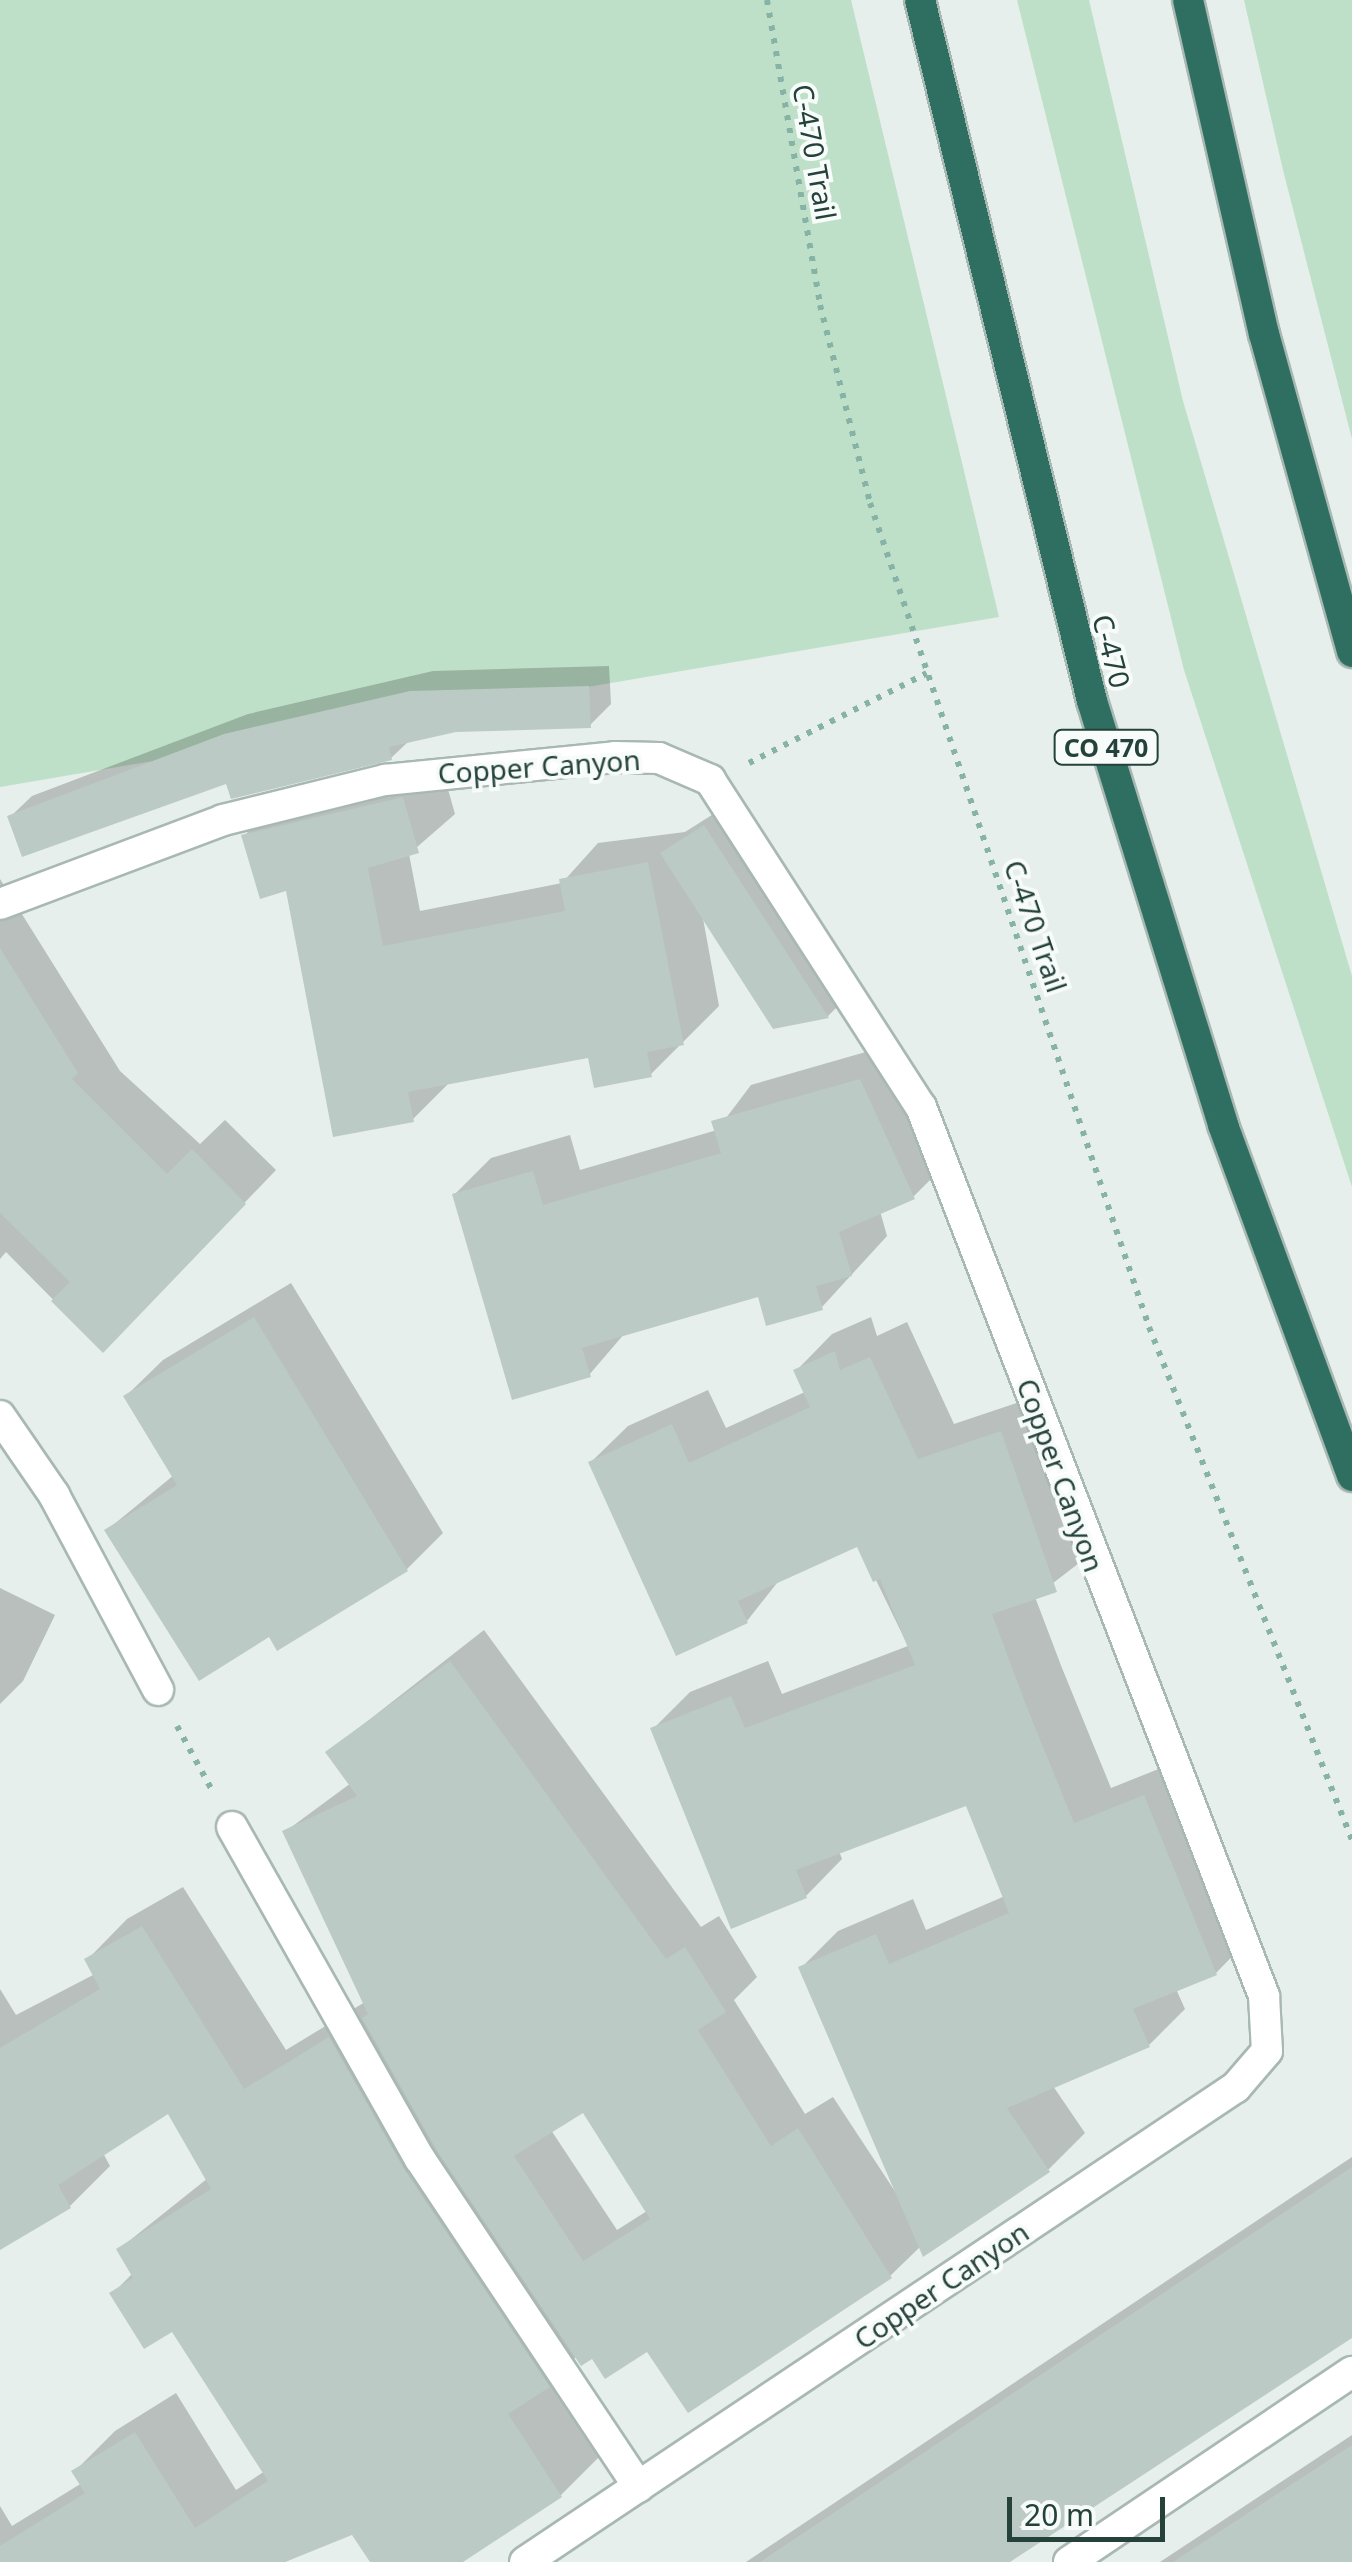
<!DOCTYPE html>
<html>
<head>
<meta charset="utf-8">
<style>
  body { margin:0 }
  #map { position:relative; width:1352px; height:2562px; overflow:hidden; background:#e6efeb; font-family:"Noto Sans",sans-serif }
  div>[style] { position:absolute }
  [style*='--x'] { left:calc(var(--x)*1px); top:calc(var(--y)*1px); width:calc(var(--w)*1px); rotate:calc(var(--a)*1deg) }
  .green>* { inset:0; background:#bfe0c8 }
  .shadow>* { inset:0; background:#0003 }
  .building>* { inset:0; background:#bbcac4 }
  .path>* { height:6px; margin-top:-3px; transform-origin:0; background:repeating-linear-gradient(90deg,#86b3a5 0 5px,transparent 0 13px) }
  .roads { filter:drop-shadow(2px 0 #a8b8b2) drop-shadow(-2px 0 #a8b8b2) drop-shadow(0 2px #a8b8b2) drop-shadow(0 -2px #a8b8b2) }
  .service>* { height:30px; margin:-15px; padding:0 15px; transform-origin:15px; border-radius:15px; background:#fff }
  .motorway>* { height:30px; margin:-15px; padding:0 15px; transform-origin:15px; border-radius:15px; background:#2f6f62 }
  span { translate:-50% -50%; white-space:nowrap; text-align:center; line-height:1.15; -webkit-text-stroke:8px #f7fbf9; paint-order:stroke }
  .shield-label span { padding:2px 8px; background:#f7fbf9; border:2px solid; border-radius:8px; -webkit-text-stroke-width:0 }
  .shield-label { font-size:25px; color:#24423a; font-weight:700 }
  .street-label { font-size:28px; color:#24423a }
  .scale { position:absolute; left:1007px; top:2497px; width:158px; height:45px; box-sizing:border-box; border:5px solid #24423a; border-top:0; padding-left:12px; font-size:30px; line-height:35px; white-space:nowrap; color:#24423a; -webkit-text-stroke:8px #f7fbf9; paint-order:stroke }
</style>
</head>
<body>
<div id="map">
  <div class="green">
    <div style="clip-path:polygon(0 0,851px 0,999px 617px,0 787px)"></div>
    <div style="clip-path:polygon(1017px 0,1089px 0,1183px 401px,1352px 976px,1352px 1187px,1184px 670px)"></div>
    <div style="clip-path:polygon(1244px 0,1352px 0,1352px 439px,1283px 170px)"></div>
  </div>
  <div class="shadow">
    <div style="clip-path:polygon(609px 666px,611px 704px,590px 725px,456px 729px,410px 740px,391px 758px,10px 817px,32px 796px,248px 714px,433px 671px)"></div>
    <div style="clip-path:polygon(440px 761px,455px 814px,409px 854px,420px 911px,562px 883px,598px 843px,685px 832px,726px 806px,849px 995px,828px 1016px,774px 1026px,702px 913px,719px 1006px,650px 1075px,590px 1055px,451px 1081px,413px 1119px,288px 888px,244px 836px,281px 799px)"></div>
    <div style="clip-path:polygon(0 879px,120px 1071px,200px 1144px,225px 1120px,276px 1170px,103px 1350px,6px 1252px,0 1259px)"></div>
    <div style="clip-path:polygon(897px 1043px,950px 1160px,913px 1197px,880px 1211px,887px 1236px,822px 1307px,759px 1294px,625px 1333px,589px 1375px,454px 1195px,491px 1158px,570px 1135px,580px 1170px,717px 1130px,751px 1085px)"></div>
    <div style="clip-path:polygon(291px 1283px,443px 1533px,407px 1569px,270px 1634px,107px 1530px,174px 1475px,126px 1396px,163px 1360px)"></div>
    <div style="clip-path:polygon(evenodd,871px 1317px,877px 1336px,907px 1322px,954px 1424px,1037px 1396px,1092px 1553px,1035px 1597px,1062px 1668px,1111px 1788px,1181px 1760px,1252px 1936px,1216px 1973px,1176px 1989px,1185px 2009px,1149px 2045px,1053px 2086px,1085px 2133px,1048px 2170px,924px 2254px,921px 2246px,890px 2276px,647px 2348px,577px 2356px,553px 2380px,601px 2455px,561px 2495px,459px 2562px,373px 2562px,353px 2532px,285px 2562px,0 2562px,0 2506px,12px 2526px,82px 2483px,75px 2471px,115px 2431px,176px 2393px,236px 2490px,265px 2471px,172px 2328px,112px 2294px,133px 2273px,119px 2249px,208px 2178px,169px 2111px,103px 2153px,110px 2166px,70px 2206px,0 2227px,0 1989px,16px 2015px,95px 1974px,87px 1960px,127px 1919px,183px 1887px,286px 2050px,365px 2002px,286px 1831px,351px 1783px,328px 1752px,484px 1630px,701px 1927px,719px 1916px,757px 1977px,734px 2000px,805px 2114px,833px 2097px,902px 2202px,801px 1968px,838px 1931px,913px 1899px,926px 1930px,1005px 1896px,967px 1802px,839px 1851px,842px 1859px,806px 1896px,653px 1729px,690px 1692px,768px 1661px,782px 1694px,908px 1646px,858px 1543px,780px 1579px,747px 1621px,591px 1462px,628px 1426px,708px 1390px,726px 1428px,805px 1392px,796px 1371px,832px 1334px,871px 1317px,584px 2110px,647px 2211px,617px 2230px,551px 2130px,584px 2110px)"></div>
    <div style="clip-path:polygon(0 1588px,55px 1615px,23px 1681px,0 1704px)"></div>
    <div style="clip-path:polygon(1352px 2157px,1352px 2335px,1009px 2562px,746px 2562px)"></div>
    <div style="clip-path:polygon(1352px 2435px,1352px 2562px,1160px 2562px)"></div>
  </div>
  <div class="building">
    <div style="clip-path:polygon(589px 686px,591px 728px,456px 732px,389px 747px,392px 760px,231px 799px,226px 784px,22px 857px,7px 816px,224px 734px,410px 691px)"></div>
    <div style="clip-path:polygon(403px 797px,419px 853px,368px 868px,383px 946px,565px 911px,559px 879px,648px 862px,684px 1045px,647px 1052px,652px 1077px,594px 1088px,588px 1058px,408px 1092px,414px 1122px,333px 1137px,286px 891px,260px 899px,241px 835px)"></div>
    <div style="clip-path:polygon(704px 825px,829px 1018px,773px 1029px,660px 853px)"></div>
    <div style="clip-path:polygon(0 948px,78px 1073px,72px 1079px,167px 1174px,192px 1149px,246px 1204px,103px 1353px,51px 1301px,70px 1282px,0 1213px)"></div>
    <div style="clip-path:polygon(860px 1079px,915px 1199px,839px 1232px,852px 1276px,816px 1286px,823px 1310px,766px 1326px,758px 1297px,582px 1348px,591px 1377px,512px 1400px,452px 1194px,533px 1171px,543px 1205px,721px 1153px,711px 1121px)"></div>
    <div style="clip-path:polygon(254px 1317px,408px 1571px,277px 1651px,269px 1637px,199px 1681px,104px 1530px,177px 1485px,123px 1396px)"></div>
    <div style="clip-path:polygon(835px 1351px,840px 1370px,870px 1357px,918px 1459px,1001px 1431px,1057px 1592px,992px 1614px,1026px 1705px,1074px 1823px,1144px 1795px,1217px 1975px,1133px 2009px,1150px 2047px,1007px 2108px,1050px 2172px,923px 2257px,798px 1967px,876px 1934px,889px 1964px,1009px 1913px,966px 1806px,796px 1870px,807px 1898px,731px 1929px,650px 1728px,731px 1696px,745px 1728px,915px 1665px,880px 1579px,873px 1582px,857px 1547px,738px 1601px,748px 1623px,676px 1656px,588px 1462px,672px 1424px,689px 1463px,810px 1407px,793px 1370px)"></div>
    <div style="clip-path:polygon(evenodd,450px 1661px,666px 1959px,685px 1947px,726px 2012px,698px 2030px,771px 2146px,798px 2128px,892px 2278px,688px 2413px,647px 2352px,605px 2379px,592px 2359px,581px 2366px,436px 2149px,362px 2018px,368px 2014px,282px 1831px,357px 1796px,325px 1752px,450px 1661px,583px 2113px,650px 2219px,583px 2261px,514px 2156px,583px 2113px)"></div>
    <div style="clip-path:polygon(142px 1926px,244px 2089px,329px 2037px,404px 2169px,550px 2387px,508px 2414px,562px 2497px,463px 2562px,370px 2562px,352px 2535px,285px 2562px,0 2562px,0 2546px,85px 2493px,71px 2471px,135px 2432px,195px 2528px,268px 2481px,172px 2332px,144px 2349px,109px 2293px,133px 2278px,116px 2249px,211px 2189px,168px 2114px,58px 2185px,71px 2208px,0 2250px,0 2048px,100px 1989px,84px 1959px)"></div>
    <div style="clip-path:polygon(1352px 2167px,1352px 2338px,1010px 2562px,760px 2562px)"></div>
    <div style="clip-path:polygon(1352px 2445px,1352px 2562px,1173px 2562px)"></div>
  </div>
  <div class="path">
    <div style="--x:767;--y:0;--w:310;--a:80.1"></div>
    <div style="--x:820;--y:305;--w:204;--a:75.8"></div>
    <div style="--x:870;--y:503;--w:870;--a:71.29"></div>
    <div style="--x:1149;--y:1327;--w:552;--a:68.41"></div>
    <div style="--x:749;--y:763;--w:199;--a:-26.8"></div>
    <div style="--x:177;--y:1726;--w:77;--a:61.4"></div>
  </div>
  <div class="roads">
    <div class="service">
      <div style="--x:0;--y:904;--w:238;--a:-20.6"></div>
      <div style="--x:223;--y:820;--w:167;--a:-13.9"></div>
      <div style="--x:385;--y:780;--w:231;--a:-5.7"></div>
      <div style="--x:615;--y:757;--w:44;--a:1.3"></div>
      <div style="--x:659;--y:758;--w:56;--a:23.3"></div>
      <div style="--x:710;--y:780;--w:389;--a:57.2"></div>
      <div style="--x:921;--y:1107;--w:953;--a:68.9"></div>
      <div style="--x:1264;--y:1996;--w:55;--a:86.9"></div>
      <div style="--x:1267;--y:2051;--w:48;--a:130.7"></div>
      <div style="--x:1236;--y:2087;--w:855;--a:146.25"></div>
      <div style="--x:0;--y:1416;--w:96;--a:55.6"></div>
      <div style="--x:54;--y:1495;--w:221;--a:61.9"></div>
      <div style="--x:232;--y:1827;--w:382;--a:60.5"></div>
      <div style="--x:420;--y:2159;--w:394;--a:56.3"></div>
      <div style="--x:1069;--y:2562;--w:341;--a:-33.9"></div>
    </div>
    <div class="motorway">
      <div style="--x:920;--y:0;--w:722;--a:76.21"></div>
      <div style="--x:1092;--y:701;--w:444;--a:72.8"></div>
      <div style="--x:1223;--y:1125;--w:374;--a:69.8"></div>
      <div style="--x:1188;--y:0;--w:343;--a:77.2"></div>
      <div style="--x:1264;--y:334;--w:330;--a:74.5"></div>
    </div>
  </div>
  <div class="shield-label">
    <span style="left:1106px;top:747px">CO 470</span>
  </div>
  <div class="street-label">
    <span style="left:815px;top:152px;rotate:80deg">C-470 Trail</span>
    <span style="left:1112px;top:651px;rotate:75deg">C-470</span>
    <span style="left:539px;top:766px;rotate:-4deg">Copper Canyon</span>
    <span style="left:1036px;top:926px;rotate:71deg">C-470 Trail</span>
    <span style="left:1061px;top:1475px;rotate:70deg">Copper Canyon</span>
    <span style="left:941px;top:2285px;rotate:-34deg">Copper Canyon</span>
  </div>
  <div class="scale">20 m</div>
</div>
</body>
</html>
